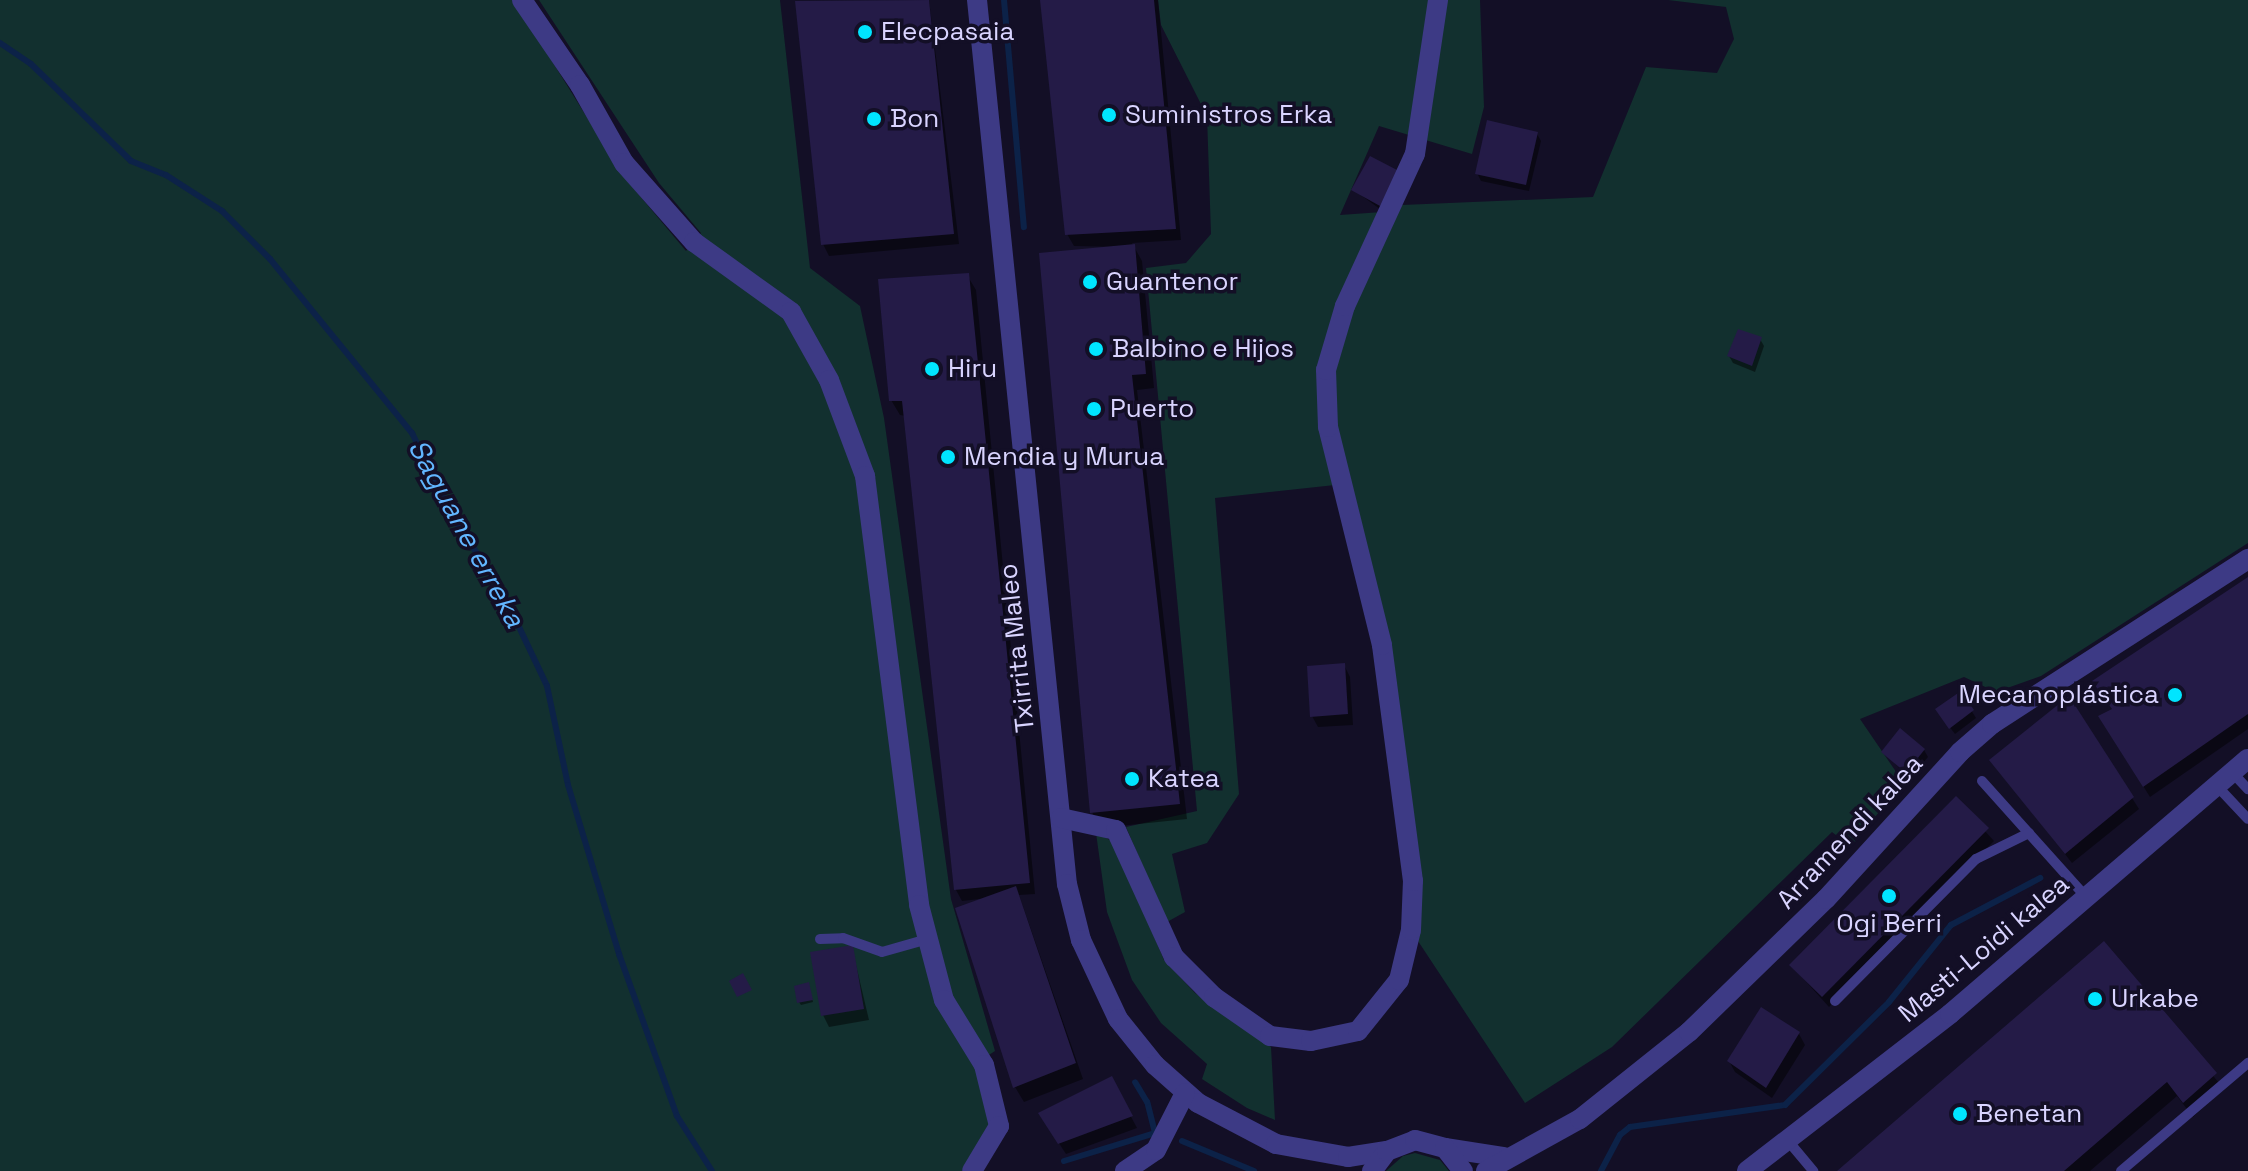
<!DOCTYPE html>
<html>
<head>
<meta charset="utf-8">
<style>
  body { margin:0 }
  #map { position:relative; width:2248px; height:1171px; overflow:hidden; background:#130f26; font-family:"Space Grotesk",sans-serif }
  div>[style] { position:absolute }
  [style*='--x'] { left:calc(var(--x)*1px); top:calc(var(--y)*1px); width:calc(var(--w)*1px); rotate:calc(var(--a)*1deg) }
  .green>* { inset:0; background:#12302f }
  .shadow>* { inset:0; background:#0007 }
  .stream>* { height:6px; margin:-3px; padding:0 3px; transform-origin:3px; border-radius:3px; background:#0c2248 }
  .building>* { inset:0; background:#241b47 }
  .service>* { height:10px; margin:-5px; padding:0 5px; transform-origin:5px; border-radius:5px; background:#3d3a85 }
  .minor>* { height:20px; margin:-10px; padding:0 10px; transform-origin:10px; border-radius:10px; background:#3d3a85 }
  .tertiary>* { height:20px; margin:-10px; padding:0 10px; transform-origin:10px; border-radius:10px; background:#3d3a85 }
  .dots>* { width:22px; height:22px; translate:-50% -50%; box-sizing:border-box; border:4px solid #130f26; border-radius:50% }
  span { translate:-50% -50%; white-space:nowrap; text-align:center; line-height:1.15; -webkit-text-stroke:7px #130f26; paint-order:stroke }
  .poi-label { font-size:26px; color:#d9d4ff }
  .left { translate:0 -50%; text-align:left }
  .right { translate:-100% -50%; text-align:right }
  .street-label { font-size:26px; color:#d9d4ff }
  .water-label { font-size:28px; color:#62b6ff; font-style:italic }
</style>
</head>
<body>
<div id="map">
  <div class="green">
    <div style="clip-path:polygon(0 0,514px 0,624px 177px,686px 251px,701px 233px,659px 183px,539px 0,780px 0,810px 268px,860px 306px,884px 418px,951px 899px,995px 1051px,975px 1064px,989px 1124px,962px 1171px,0 1171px)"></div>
    <div style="clip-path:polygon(1158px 0,1480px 0,1484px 107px,1472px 154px,1379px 126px,1340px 215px,1382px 212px,1320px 368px,1335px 485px,1215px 498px,1239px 794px,1207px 843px,1172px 854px,1185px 912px,1167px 922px,1126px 827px,1197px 811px,1146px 268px,1186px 263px,1211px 234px,1207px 116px,1161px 25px)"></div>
    <div style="clip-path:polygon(1668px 0,2248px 0,2248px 543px,2041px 676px,1996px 692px,1964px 677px,1860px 719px,1903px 782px,1851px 847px,1832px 832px,1612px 1047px,1525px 1103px,1416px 938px,1422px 886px,1337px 425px,1332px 371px,1352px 307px,1402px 205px,1593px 197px,1646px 67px,1717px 73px,1734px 39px,1726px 7px)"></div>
    <div style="clip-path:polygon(1096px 833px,1114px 842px,1164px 960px,1195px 993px,1271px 1047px,1275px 1120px,1247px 1108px,1202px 1079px,1207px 1064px,1161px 1023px,1132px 980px,1107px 912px)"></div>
    <div style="clip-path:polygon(1415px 1153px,1440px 1160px,1449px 1171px,1386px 1171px,1403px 1156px)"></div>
  </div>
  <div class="shadow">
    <div style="clip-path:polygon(929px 0,959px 244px,829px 256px,823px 244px,797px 3px)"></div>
    <div style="clip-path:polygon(1042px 0,1158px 0,1181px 240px,1132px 243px,1142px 261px,1154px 388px,1137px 390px,1187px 819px,1100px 828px,1092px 812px,1122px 247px,1074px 246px,1067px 234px)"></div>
    <div style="clip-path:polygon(1537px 134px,1541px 141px,1529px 191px,1481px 181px,1477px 173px)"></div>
    <div style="clip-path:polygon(1370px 158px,1384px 212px,1354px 190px)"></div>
    <div style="clip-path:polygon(967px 275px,976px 290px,1035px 894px,1019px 895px,1083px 1079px,1024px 1102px,1015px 1087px,980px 899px,962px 901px,956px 890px,906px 416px,900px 415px,891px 400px)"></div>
    <div style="clip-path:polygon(1760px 339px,1764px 346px,1755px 372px,1733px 363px,1729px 356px)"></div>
    <div style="clip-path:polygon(2248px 580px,2248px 729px,2150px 797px,2107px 728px,2113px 710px)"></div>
    <div style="clip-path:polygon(1344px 665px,1350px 677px,1353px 725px,1318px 727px,1312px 716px)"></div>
    <div style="clip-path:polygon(1961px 694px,1976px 718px,1955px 734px,1942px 717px)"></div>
    <div style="clip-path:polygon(1924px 750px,1928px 757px,1910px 778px,1883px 752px)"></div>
    <div style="clip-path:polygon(1992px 761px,2132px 798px,2139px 809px,2072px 863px)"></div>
    <div style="clip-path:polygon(1956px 799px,1994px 841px,1829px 1007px,1791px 965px)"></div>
    <div style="clip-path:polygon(2103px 943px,2224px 1089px,2193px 1117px,2177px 1096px,2090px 1171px,1840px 1171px)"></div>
    <div style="clip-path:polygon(852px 948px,869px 1020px,829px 1027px,823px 1015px)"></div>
    <div style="clip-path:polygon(809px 987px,813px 1002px,801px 1005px,799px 1002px)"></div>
    <div style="clip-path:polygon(1799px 1034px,1805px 1045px,1772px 1098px,1735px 1072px,1729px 1061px)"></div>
    <div style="clip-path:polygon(1111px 1079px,1137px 1128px,1066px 1154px,1047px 1125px)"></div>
  </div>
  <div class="stream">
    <div style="--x:1004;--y:0;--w:228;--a:85"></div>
    <div style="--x:0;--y:43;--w:37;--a:34"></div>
    <div style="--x:31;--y:64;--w:139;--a:44.1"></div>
    <div style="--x:131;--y:161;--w:38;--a:22"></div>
    <div style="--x:166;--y:175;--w:67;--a:32.7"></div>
    <div style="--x:222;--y:211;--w:68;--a:45"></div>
    <div style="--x:270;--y:259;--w:225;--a:50.8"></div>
    <div style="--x:412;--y:433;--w:99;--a:63.7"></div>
    <div style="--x:456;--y:522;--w:81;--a:56.1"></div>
    <div style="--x:501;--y:589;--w:107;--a:64.6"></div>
    <div style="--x:547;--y:686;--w:101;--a:78"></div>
    <div style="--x:568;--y:785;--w:177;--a:73.2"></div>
    <div style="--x:619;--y:954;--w:172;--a:70.3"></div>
    <div style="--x:677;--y:1116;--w:65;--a:57.5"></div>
    <div style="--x:1182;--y:1141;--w:78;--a:22.6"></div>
    <div style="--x:1064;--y:1161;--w:95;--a:-17.1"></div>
    <div style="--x:1155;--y:1133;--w:32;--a:-104"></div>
    <div style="--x:1147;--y:1102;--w:23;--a:-121"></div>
    <div style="--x:1601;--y:1171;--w:41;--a:-62.2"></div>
    <div style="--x:1620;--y:1135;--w:13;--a:-39"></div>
    <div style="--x:1630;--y:1127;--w:157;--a:-8.1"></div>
    <div style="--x:1785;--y:1105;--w:146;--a:-44.7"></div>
    <div style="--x:1889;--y:1002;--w:99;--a:-51.2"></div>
    <div style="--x:1951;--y:925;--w:101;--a:-27.8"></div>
  </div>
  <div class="building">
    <div style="clip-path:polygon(929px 0,954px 234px,821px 245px,795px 1px)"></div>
    <div style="clip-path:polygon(1040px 0,1154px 0,1176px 229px,1065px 235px)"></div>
    <div style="clip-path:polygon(1487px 120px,1538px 132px,1526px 185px,1475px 174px)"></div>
    <div style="clip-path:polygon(1370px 156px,1399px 171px,1380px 206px,1351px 190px)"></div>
    <div style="clip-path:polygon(1135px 244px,1146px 374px,1132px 375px,1180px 804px,1090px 813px,1039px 253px)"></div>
    <div style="clip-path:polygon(969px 273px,1030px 883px,954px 890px,902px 401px,889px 401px,878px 279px)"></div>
    <div style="clip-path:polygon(1738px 329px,1762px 337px,1752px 366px,1727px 356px)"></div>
    <div style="clip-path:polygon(2248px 577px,2248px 714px,2143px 787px,2098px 716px,2112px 709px,2092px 681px)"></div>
    <div style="clip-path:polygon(1345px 663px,1348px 714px,1310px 717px,1307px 666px)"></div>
    <div style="clip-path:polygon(1961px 691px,1974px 710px,1949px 729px,1935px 709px)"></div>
    <div style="clip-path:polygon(2069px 696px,2134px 797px,2065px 854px,1989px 760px)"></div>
    <div style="clip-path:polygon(1900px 728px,1925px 749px,1906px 773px,1881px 752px)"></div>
    <div style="clip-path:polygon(1956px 796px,1989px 828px,1822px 997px,1789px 965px)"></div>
    <div style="clip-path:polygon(1016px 886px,1076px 1063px,1013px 1088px,955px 908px)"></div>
    <div style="clip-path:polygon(2104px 941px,2217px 1073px,2183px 1103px,2167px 1082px,2064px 1171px,1837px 1171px)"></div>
    <div style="clip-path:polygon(853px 945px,864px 1009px,821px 1016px,810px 952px)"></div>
    <div style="clip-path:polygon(743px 973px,752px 990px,737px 997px,729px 981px)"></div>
    <div style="clip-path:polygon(809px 982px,813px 1000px,797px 1003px,794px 986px)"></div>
    <div style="clip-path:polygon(1761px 1007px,1800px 1032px,1766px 1088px,1727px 1061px)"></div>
    <div style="clip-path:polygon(1112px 1076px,1133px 1116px,1058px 1144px,1038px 1113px)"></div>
  </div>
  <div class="service">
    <div style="--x:2231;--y:771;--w:25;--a:47"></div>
    <div style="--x:1982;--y:781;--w:156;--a:48.1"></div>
    <div style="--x:2217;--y:786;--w:45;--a:46.8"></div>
    <div style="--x:820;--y:939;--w:23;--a:-2"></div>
    <div style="--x:843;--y:938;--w:41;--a:19.7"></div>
    <div style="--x:882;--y:952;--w:48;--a:-15.8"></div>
    <div style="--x:1835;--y:1001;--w:200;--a:-45.2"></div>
    <div style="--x:1976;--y:859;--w:59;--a:-26.1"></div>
    <div style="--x:1789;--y:1142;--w:38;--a:50"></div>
    <div style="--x:2121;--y:1171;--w:167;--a:-40.4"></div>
  </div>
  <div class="minor">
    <div style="--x:522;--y:0;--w:103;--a:55.7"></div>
    <div style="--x:580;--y:85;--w:90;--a:60.6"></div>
    <div style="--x:624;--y:163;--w:106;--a:48.5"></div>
    <div style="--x:694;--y:242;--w:120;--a:35.8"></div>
    <div style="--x:791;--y:312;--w:78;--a:60.8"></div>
    <div style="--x:829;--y:380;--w:103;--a:69.4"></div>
    <div style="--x:865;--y:476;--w:432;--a:82.8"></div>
    <div style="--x:919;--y:905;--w:98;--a:75.3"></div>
    <div style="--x:944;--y:1000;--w:76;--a:58.4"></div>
    <div style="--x:984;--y:1065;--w:63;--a:76.2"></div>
    <div style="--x:999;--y:1126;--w:52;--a:121"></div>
    <div style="--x:977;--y:0;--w:889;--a:84.19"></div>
    <div style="--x:1067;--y:884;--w:58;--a:76"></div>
    <div style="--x:1081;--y:940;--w:87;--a:64.9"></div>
    <div style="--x:1118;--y:1019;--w:59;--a:51.2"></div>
    <div style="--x:1155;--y:1065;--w:57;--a:41.5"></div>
    <div style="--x:1198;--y:1103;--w:88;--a:27.7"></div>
    <div style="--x:1276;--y:1144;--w:73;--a:10.2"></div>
    <div style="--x:1348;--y:1157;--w:39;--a:-9"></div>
    <div style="--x:1061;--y:818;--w:56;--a:12.3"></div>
    <div style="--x:1116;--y:830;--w:140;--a:65.5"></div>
    <div style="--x:1174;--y:957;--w:57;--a:45"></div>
    <div style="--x:1214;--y:997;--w:68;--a:34.9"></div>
    <div style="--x:1270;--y:1036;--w:41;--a:7"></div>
    <div style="--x:1311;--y:1041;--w:48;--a:-12"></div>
    <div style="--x:1358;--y:1031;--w:65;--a:-51.2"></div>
    <div style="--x:1399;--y:980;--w:51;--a:-76.5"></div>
    <div style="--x:1411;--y:930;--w:49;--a:-87.7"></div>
    <div style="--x:1413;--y:881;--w:238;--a:-97.5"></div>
    <div style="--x:1382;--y:645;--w:225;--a:-103.9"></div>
    <div style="--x:1328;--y:427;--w:57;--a:-92"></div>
    <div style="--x:1326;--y:370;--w:67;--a:-73.5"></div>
    <div style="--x:1345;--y:306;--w:167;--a:-65.3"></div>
    <div style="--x:1415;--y:154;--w:156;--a:-81.5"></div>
    <div style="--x:1125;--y:1171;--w:37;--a:-34"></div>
    <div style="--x:1156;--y:1150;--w:64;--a:-63"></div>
    <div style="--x:1747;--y:1171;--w:257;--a:-37.7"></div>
    <div style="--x:1950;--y:1014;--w:392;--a:-40.6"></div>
  </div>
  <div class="tertiary">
    <div style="--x:1445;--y:1148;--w:60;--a:8.7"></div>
    <div style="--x:1372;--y:1171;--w:25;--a:-53"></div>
    <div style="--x:1387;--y:1151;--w:30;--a:-21"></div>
    <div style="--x:1415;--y:1140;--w:31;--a:15"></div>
    <div style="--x:1445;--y:1148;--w:29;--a:52"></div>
    <div style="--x:1486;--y:1171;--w:107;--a:-29"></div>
    <div style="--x:1580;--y:1119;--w:139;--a:-38.6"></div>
    <div style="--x:1689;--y:1032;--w:191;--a:-44.2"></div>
    <div style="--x:1826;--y:899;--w:199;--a:-47.6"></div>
    <div style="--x:1960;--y:752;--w:43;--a:-41.2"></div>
    <div style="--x:1992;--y:724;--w:305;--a:-32.8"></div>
  </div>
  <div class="dots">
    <div style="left:865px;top:32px;background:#00e5ff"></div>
    <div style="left:1109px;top:115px;background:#00e5ff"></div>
    <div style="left:874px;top:119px;background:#00e5ff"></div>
    <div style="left:1090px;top:282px;background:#00e5ff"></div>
    <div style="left:1096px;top:349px;background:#00e5ff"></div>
    <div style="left:932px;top:369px;background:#00e5ff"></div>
    <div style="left:1094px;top:409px;background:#00e5ff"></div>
    <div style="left:948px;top:457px;background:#00e5ff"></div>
    <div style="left:2175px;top:695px;background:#00e5ff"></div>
    <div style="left:1132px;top:779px;background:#00e5ff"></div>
    <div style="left:1889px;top:896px;background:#00e5ff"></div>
    <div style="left:2095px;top:999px;background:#00e5ff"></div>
    <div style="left:1960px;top:1114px;background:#00e5ff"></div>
  </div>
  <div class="poi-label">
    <span class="left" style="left:881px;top:32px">Elecpasaia</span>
    <span class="left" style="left:1125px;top:115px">Suministros Erka</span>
    <span class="left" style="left:890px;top:119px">Bon</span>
    <span class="left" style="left:1106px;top:282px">Guantenor</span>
    <span class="left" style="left:1112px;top:349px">Balbino e Hijos</span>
    <span class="left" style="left:948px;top:369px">Hiru</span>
    <span class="left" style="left:1110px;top:409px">Puerto</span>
    <span class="left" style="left:964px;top:457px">Mendia y Murua</span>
    <span class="right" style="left:2159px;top:695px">Mecanoplástica</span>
    <span class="left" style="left:1148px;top:779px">Katea</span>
    <span style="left:1889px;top:924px">Ogi Berri</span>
    <span class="left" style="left:2111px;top:999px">Urkabe</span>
    <span class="left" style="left:1976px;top:1114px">Benetan</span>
  </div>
  <div class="street-label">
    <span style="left:1017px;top:648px;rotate:-96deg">Txirrita Maleo</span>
    <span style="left:1850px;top:832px;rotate:-47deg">Arramendi kalea</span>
    <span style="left:1984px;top:949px;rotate:-40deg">Masti-Loidi kalea</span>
  </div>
  <div class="water-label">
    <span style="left:467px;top:533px;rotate:61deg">Saguane erreka</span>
  </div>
</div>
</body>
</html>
